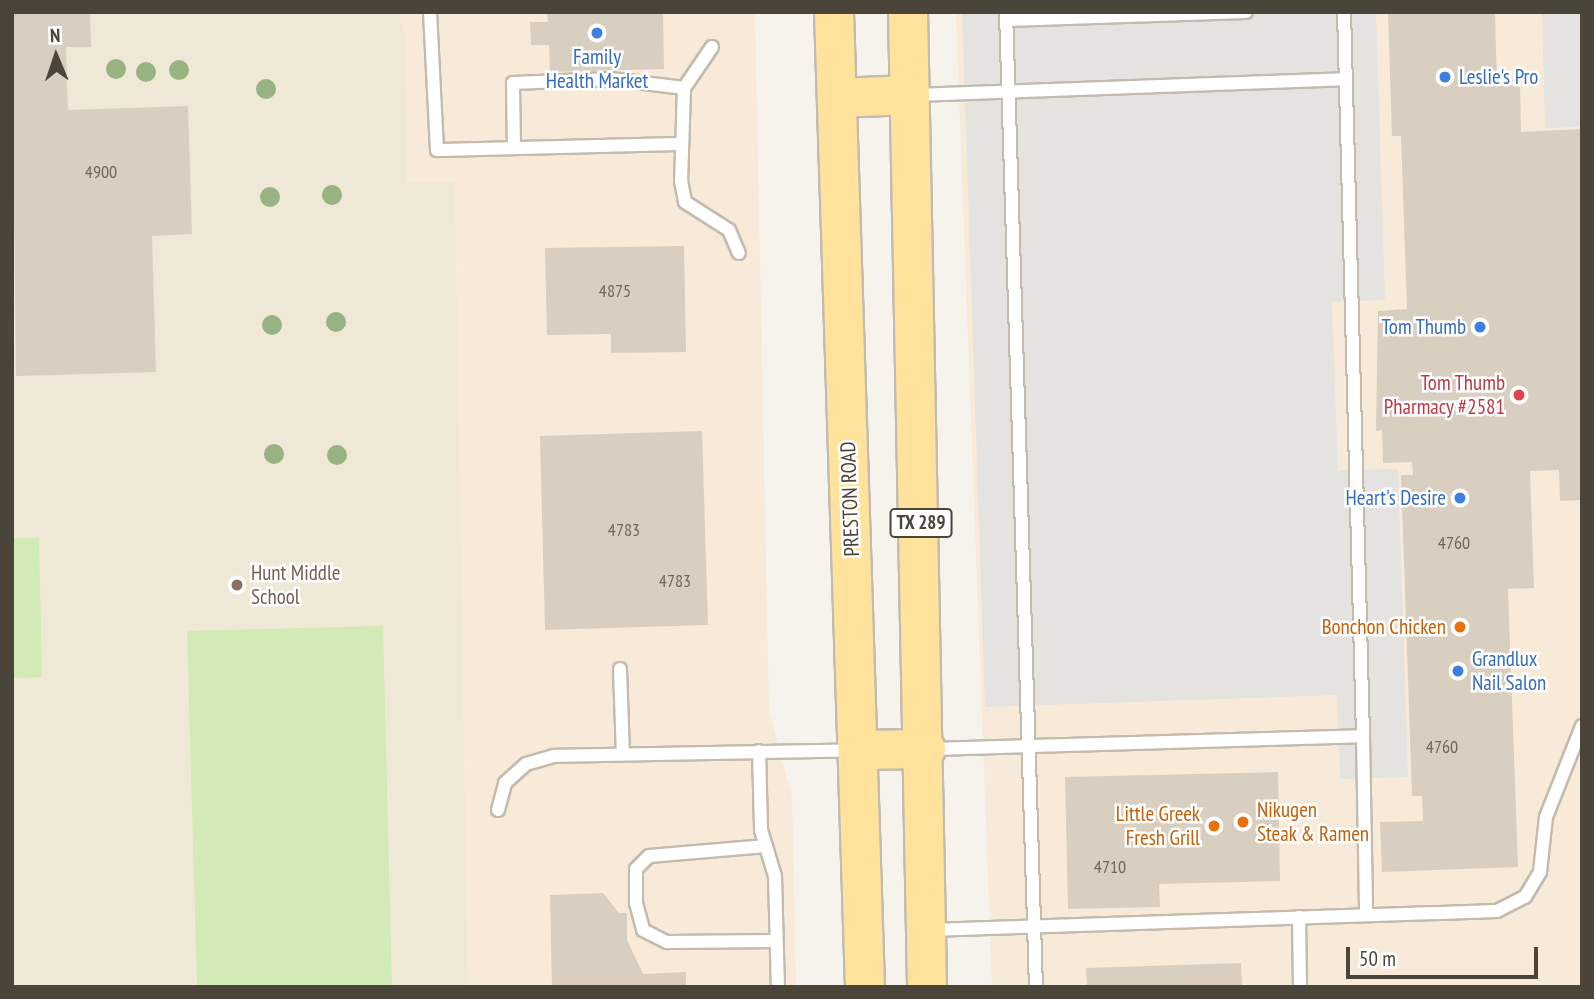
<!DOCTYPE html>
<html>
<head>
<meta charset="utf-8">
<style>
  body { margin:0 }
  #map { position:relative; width:1594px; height:999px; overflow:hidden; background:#f6f3ec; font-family:"PT Sans Narrow",sans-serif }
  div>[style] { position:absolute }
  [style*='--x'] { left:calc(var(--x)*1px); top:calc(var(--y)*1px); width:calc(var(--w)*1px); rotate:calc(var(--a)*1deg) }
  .commercial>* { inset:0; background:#f7ead8 }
  .education>* { inset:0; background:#efe8d6 }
  .green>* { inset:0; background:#d2eab5 }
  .parking>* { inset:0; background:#e5e3e0 }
  .building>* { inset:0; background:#d8cfc1 }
  .roads { filter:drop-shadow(2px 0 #c2bbae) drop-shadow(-2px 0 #c2bbae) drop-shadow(0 2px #c2bbae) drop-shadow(0 -2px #c2bbae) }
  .service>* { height:12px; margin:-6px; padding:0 6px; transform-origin:6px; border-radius:6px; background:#fff }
  .primary>* { height:38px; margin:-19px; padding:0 19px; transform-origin:19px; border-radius:19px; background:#ffe39c }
  .trees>* { width:20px; height:20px; margin:-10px; border-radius:50%; background:#97b381 }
  .dots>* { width:19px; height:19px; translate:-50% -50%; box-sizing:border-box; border:4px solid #fff; border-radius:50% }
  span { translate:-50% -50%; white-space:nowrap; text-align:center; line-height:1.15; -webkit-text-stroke:5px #fff; paint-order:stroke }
  .number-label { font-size:18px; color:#6e675b }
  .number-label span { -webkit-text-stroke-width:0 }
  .shield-label span { padding:2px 5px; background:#fff; border:2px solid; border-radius:5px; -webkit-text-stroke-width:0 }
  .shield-label { font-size:19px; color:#4b4439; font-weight:700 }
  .shop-label { font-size:21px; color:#366cbe }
  .left { translate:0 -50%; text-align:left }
  .right { translate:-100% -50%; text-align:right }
  .health-label { font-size:21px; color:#be3a42 }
  .street-label { font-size:21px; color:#4b4439 }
  .education-label { font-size:21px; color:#785e54 }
  .food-label { font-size:21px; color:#c56008 }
  .frame { position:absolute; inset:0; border:14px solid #4b4439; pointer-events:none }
  .north { position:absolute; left:21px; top:21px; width:70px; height:70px; -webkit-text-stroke:5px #fff; paint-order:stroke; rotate:358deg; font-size:19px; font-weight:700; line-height:28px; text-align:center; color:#4b4439 }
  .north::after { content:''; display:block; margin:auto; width:24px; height:32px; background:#4b4439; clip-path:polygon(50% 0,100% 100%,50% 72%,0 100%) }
  .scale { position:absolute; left:1346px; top:947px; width:192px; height:32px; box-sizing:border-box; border:4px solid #4b4439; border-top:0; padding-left:9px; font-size:21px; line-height:24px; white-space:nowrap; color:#4b4439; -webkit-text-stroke:5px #fff; paint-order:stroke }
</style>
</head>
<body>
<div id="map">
  <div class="commercial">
    <div style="clip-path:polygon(398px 12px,755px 12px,769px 711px,792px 797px,796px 987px,468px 987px,455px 182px,407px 183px,405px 34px)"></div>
    <div style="clip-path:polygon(956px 12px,1582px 12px,1582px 987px,992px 987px)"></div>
  </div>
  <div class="education">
    <div style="clip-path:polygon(12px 12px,398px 12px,405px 34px,407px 182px,455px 182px,468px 987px,12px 987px)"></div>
  </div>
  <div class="green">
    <div style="clip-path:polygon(12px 538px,39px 538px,42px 677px,12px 678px)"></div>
    <div style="clip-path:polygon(383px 626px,392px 987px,197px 987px,187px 631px)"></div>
  </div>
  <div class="parking">
    <div style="clip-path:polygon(962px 12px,1376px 12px,1385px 300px,1332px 302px,1338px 470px,1398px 469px,1408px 777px,1340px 779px,1337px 695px,985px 707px)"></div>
    <div style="clip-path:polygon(1542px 12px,1582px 12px,1582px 127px,1545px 128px)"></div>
  </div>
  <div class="building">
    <div style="clip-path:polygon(12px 12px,90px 12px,91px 47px,66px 47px,68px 110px,188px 106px,192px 234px,152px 236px,156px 372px,16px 376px)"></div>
    <div style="clip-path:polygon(547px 12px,663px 12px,664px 69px,550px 72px,549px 45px,531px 45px,530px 22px,548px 22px)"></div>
    <div style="clip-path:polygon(1388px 12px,1495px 12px,1497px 86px,1520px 85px,1521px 132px,1582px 129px,1582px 500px,1560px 501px,1559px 470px,1530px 471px,1534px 588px,1508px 589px,1518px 867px,1382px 872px,1380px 822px,1423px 821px,1422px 796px,1412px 796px,1401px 475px,1413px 475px,1412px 462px,1383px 463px,1382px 430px,1376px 431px,1378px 311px,1407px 309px,1401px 136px,1392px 136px)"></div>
    <div style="clip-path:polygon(684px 246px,686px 352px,611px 353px,611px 334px,547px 335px,545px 248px)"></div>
    <div style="clip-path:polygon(702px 431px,708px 625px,545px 630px,540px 436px)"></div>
    <div style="clip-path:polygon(1278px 772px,1280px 881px,1159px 884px,1160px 907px,1068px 909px,1065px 777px)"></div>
    <div style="clip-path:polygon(603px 893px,619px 913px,627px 913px,627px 940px,643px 974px,686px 972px,686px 987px,552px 987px,550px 895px)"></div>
    <div style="clip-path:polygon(1241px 963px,1242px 987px,1087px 987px,1086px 968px)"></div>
  </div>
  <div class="roads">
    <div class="service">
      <div style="--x:430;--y:12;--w:138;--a:87.1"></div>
      <div style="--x:437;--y:150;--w:245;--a:-1.4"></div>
      <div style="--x:1006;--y:12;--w:975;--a:88.24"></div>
      <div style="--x:1006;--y:20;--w:240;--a:-1.9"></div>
      <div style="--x:712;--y:47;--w:50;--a:124.3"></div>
      <div style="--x:684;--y:88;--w:93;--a:91.8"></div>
      <div style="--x:681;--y:181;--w:21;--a:79"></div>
      <div style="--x:685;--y:202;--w:52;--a:32.5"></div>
      <div style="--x:729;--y:230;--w:25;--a:67"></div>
      <div style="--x:914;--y:95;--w:431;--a:-2.1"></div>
      <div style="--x:514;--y:148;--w:65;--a:-90.9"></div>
      <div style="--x:513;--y:83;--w:98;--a:-2.3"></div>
      <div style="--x:611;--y:79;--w:74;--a:7"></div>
      <div style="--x:620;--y:669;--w:85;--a:88"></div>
      <div style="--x:1363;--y:736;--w:178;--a:89"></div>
      <div style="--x:930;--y:749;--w:433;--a:-1.7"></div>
      <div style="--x:1363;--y:736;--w:724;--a:-91.5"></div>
      <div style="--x:759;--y:751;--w:79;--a:88.5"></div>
      <div style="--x:761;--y:830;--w:48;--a:73.1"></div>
      <div style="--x:775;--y:876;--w:111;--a:88.5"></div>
      <div style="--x:498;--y:810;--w:28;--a:-75"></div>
      <div style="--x:505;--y:783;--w:28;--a:-42"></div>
      <div style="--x:526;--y:764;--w:29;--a:-16"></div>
      <div style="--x:554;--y:756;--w:299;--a:-1.1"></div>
      <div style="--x:766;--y:846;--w:117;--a:175.1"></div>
      <div style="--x:649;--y:856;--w:18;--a:135"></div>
      <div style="--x:636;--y:869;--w:34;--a:90"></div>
      <div style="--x:636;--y:903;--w:28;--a:75"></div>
      <div style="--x:643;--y:930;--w:27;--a:27"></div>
      <div style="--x:667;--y:942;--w:109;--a:-0.5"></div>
      <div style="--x:1299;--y:917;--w:70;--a:89.2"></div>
      <div style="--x:930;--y:930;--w:567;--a:-1.92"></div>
      <div style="--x:1497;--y:911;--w:31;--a:-27"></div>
      <div style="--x:1525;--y:897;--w:29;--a:-59"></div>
      <div style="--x:1540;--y:872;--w:55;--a:-83.8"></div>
      <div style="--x:1546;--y:817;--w:98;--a:-68.4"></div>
    </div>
    <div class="primary">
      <div style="--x:834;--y:12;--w:975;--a:88.18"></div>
      <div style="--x:908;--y:12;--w:975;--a:88.88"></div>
      <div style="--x:837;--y:98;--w:73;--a:-2.4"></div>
      <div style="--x:858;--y:750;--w:68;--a:-0.8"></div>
    </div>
  </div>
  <div class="trees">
    <div style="left:116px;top:69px"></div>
    <div style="left:179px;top:70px"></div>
    <div style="left:146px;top:72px"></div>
    <div style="left:266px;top:89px"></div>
    <div style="left:332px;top:195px"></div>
    <div style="left:270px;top:197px"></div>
    <div style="left:336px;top:322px"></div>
    <div style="left:272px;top:325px"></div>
    <div style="left:274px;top:454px"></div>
    <div style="left:337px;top:455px"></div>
  </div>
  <div class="dots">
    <div style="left:597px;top:33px;background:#3f7fe0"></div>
    <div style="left:1445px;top:77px;background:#3f7fe0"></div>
    <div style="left:1480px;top:327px;background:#3f7fe0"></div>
    <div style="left:1519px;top:395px;background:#e0444e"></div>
    <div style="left:1460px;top:498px;background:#3f7fe0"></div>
    <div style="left:237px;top:585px;background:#8d6e63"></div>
    <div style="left:1460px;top:627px;background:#e8710a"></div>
    <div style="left:1458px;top:671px;background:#3f7fe0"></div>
    <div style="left:1243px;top:822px;background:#e8710a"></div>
    <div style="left:1214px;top:826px;background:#e8710a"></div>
  </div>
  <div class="number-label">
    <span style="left:101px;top:172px">4900</span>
    <span style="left:615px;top:291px">4875</span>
    <span style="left:624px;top:530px">4783</span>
    <span style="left:1454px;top:543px">4760</span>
    <span style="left:675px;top:581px">4783</span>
    <span style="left:1442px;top:747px">4760</span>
    <span style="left:1110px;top:867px">4710</span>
  </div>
  <div class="shield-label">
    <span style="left:921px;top:523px">TX 289</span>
  </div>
  <div class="shop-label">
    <span style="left:597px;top:69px">Family<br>Health Market</span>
    <span class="left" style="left:1459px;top:77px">Leslie's Pro</span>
    <span class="right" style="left:1466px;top:327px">Tom Thumb</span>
    <span class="right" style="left:1446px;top:498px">Heart's Desire</span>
    <span class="left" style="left:1472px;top:671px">Grandlux<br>Nail Salon</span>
  </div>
  <div class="health-label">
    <span class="right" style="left:1505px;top:395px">Tom Thumb<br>Pharmacy #2581</span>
  </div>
  <div class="street-label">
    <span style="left:850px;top:499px;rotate:-92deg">PRESTON ROAD</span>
  </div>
  <div class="education-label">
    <span class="left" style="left:251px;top:585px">Hunt Middle<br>School</span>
  </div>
  <div class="food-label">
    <span class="right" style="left:1446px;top:627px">Bonchon Chicken</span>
    <span class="left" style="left:1257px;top:822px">Nikugen<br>Steak &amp; Ramen</span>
    <span class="right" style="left:1200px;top:826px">Little Greek<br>Fresh Grill</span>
  </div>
  <div class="frame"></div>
  <div class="north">N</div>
  <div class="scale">50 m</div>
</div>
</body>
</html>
